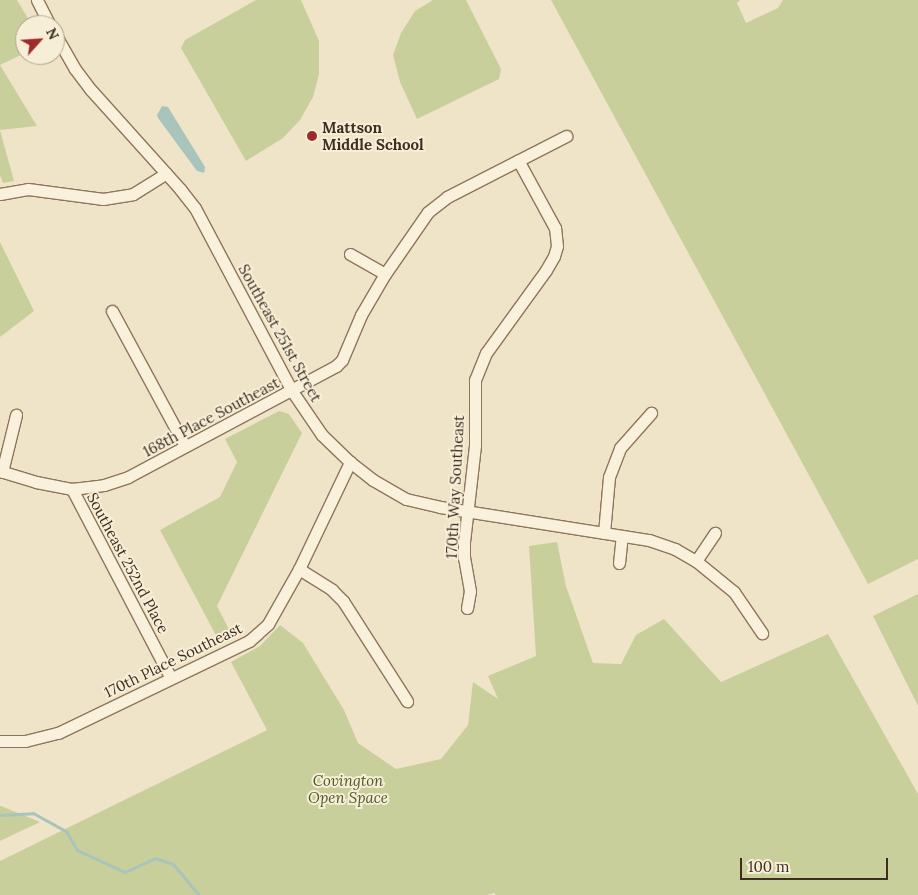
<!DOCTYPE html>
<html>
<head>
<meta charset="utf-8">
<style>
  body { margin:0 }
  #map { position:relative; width:918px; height:895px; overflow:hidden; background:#f0e4c8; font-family:Lora,serif }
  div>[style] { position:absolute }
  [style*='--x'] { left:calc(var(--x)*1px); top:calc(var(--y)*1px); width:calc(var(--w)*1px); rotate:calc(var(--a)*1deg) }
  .green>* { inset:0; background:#c9cf9b }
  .water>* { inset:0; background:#a9c4bc }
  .stream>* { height:3px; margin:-1.5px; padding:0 1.5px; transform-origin:1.5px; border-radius:1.5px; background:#a9c4bc }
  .roads { filter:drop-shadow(1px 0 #8d765c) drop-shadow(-1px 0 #8d765c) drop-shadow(0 1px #8d765c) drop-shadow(0 -1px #8d765c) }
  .minor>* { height:11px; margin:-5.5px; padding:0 5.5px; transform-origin:5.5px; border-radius:5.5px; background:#faf1dc }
  .dots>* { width:14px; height:14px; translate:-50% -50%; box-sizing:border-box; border:2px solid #f7eed8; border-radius:50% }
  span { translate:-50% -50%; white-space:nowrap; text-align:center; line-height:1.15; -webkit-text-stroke:4px #f7eed8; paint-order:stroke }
  .poi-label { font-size:15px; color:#3d2e20; font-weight:700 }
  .left { translate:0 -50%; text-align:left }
  .street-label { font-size:15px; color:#3d2e20 }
  .park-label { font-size:15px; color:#4d5a26; font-style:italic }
  .north { position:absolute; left:15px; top:15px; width:50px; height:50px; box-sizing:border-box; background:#f7eed8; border:1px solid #ada18e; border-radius:50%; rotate:64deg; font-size:14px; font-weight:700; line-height:20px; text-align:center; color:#3d2e20 }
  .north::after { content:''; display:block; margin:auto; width:18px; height:22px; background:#9e2a2b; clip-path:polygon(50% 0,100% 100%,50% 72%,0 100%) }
  .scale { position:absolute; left:740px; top:858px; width:148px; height:22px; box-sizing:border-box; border:2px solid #3d2e20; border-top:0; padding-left:6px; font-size:15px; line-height:18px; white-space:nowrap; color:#3d2e20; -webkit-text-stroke:4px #f7eed8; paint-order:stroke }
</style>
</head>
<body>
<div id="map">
  <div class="green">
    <div style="clip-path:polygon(0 0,17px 0,32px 25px,25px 25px,25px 53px,0 65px,37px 126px,0 130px)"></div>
    <div style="clip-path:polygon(256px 0,301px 0,319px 41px,319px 74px,313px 97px,300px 120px,283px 138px,246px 161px,181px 48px,185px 40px)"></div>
    <div style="clip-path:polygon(433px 0,466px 0,501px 69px,499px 79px,417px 119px,400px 82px,393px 55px,401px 33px,415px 11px)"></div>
    <div style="clip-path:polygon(551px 0,740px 0,737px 3px,746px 23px,778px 8px,783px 0,918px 0,918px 559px,868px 584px)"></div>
    <div style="clip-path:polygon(0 130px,14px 181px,3px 183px,0 175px)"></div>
    <div style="clip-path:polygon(0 242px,34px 311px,0 337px)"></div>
    <div style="clip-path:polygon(279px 411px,289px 414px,302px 433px,217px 606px,233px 637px,220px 643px,160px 530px,220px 497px,237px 462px,225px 439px)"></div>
    <div style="clip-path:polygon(557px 542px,566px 586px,593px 663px,621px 664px,636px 635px,664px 619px,721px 682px,828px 634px,918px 794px,918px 895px,496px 895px,494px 893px,487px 895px,0 895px,0 861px,267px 730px,231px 662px,260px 646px,280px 625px,303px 643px,344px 710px,358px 743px,396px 769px,441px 759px,468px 725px,473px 682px,498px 699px,488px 676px,536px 656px,529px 546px)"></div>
    <div style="clip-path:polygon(918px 594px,918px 706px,873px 616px)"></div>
    <div style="clip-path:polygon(0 806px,1px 806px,40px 822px,0 841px)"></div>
  </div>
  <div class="water">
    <div style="clip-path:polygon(162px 106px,168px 107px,205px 167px,204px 173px,197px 171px,158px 118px,157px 115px)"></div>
  </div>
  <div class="stream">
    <div style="--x:0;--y:815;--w:33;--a:-3"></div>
    <div style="--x:33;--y:813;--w:38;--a:29"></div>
    <div style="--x:66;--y:831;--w:22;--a:60"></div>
    <div style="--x:77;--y:850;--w:53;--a:24.6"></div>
    <div style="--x:125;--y:872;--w:33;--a:-25"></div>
    <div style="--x:155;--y:858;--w:19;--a:18"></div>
    <div style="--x:173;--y:864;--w:40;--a:50"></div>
  </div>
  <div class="roads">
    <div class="minor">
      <div style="--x:37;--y:0;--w:28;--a:63"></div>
      <div style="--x:55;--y:34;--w:40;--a:60.3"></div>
      <div style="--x:75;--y:69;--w:26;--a:53"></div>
      <div style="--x:91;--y:90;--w:133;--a:48"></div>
      <div style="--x:180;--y:189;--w:24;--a:52"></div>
      <div style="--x:195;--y:208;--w:207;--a:62.1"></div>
      <div style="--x:292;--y:391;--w:53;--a:55.7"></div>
      <div style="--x:322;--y:435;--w:39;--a:44"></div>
      <div style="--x:350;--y:462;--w:29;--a:38"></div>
      <div style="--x:373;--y:480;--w:38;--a:30"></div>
      <div style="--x:406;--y:499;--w:35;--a:13"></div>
      <div style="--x:440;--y:507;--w:212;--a:9"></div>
      <div style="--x:649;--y:540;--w:28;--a:19"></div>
      <div style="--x:675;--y:549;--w:24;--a:30"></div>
      <div style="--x:696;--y:561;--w:49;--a:39.2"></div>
      <div style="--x:734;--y:592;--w:50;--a:55.7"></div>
      <div style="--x:0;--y:194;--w:28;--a:-10"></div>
      <div style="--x:28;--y:189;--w:76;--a:7.6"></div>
      <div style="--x:103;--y:199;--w:30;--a:-9"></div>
      <div style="--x:133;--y:194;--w:39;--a:-32"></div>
      <div style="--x:350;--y:254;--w:40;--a:29.7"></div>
      <div style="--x:112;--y:311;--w:153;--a:61.6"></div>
      <div style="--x:0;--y:471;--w:38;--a:17"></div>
      <div style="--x:36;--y:482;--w:37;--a:11"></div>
      <div style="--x:72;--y:489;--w:32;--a:-7"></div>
      <div style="--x:104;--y:485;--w:25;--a:-18"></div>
      <div style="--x:128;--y:477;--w:236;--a:-28.1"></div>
      <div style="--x:336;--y:366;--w:8;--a:-45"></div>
      <div style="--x:342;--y:360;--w:49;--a:-67.1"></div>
      <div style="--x:361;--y:315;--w:48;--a:-59.7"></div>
      <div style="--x:385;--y:274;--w:75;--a:-55.3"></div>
      <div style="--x:428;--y:212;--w:24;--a:-38"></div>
      <div style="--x:447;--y:197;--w:134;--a:-27.1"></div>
      <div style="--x:2;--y:472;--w:59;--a:-76.2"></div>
      <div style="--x:72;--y:489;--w:213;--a:62.4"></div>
      <div style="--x:604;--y:533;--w:56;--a:-84.9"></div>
      <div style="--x:609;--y:477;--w:31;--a:-69"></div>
      <div style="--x:620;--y:448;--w:47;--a:-48.5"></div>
      <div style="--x:696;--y:561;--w:34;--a:-56"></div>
      <div style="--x:619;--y:563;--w:27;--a:-84"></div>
      <div style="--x:299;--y:569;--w:39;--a:32"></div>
      <div style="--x:332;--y:590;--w:16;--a:45"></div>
      <div style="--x:343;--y:601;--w:119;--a:57.4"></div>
      <div style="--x:467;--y:608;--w:17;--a:-80"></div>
      <div style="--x:470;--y:591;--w:34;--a:-100"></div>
      <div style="--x:464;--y:558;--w:16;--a:-90"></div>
      <div style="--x:464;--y:542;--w:98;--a:-83.5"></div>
      <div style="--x:475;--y:445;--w:65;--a:-90"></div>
      <div style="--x:475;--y:380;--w:29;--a:-68"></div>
      <div style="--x:486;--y:353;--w:102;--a:-54.1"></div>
      <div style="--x:546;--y:270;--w:16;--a:-60"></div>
      <div style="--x:554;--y:256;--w:10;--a:-73"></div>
      <div style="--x:557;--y:246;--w:18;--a:-96"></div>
      <div style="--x:555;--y:228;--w:77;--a:-118.6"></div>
      <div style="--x:0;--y:741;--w:25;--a:0"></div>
      <div style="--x:25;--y:741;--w:34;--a:-14"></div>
      <div style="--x:58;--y:733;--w:212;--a:-25.7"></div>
      <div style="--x:249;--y:641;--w:11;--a:-41"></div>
      <div style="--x:257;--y:634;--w:15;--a:-42"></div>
      <div style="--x:268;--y:624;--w:63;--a:-60.6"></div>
      <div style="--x:299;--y:569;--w:119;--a:-64.5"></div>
    </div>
  </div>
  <div class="dots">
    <div style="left:312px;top:136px;background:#9e2a2b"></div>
  </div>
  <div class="poi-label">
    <span class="left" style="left:322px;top:136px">Mattson<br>Middle School</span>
  </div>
  <div class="street-label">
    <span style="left:280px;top:333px;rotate:61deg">Southeast 251st Street</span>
    <span style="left:211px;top:417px;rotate:-28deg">168th Place Southeast</span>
    <span style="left:455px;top:487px;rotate:-87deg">170th Way Southeast</span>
    <span style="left:128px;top:563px;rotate:62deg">Southeast 252nd Place</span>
    <span style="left:173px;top:660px;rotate:-26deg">170th Place Southeast</span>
  </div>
  <div class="park-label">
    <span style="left:348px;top:789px">Covington<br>Open Space</span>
  </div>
  <div class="north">N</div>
  <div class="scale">100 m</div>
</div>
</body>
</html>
